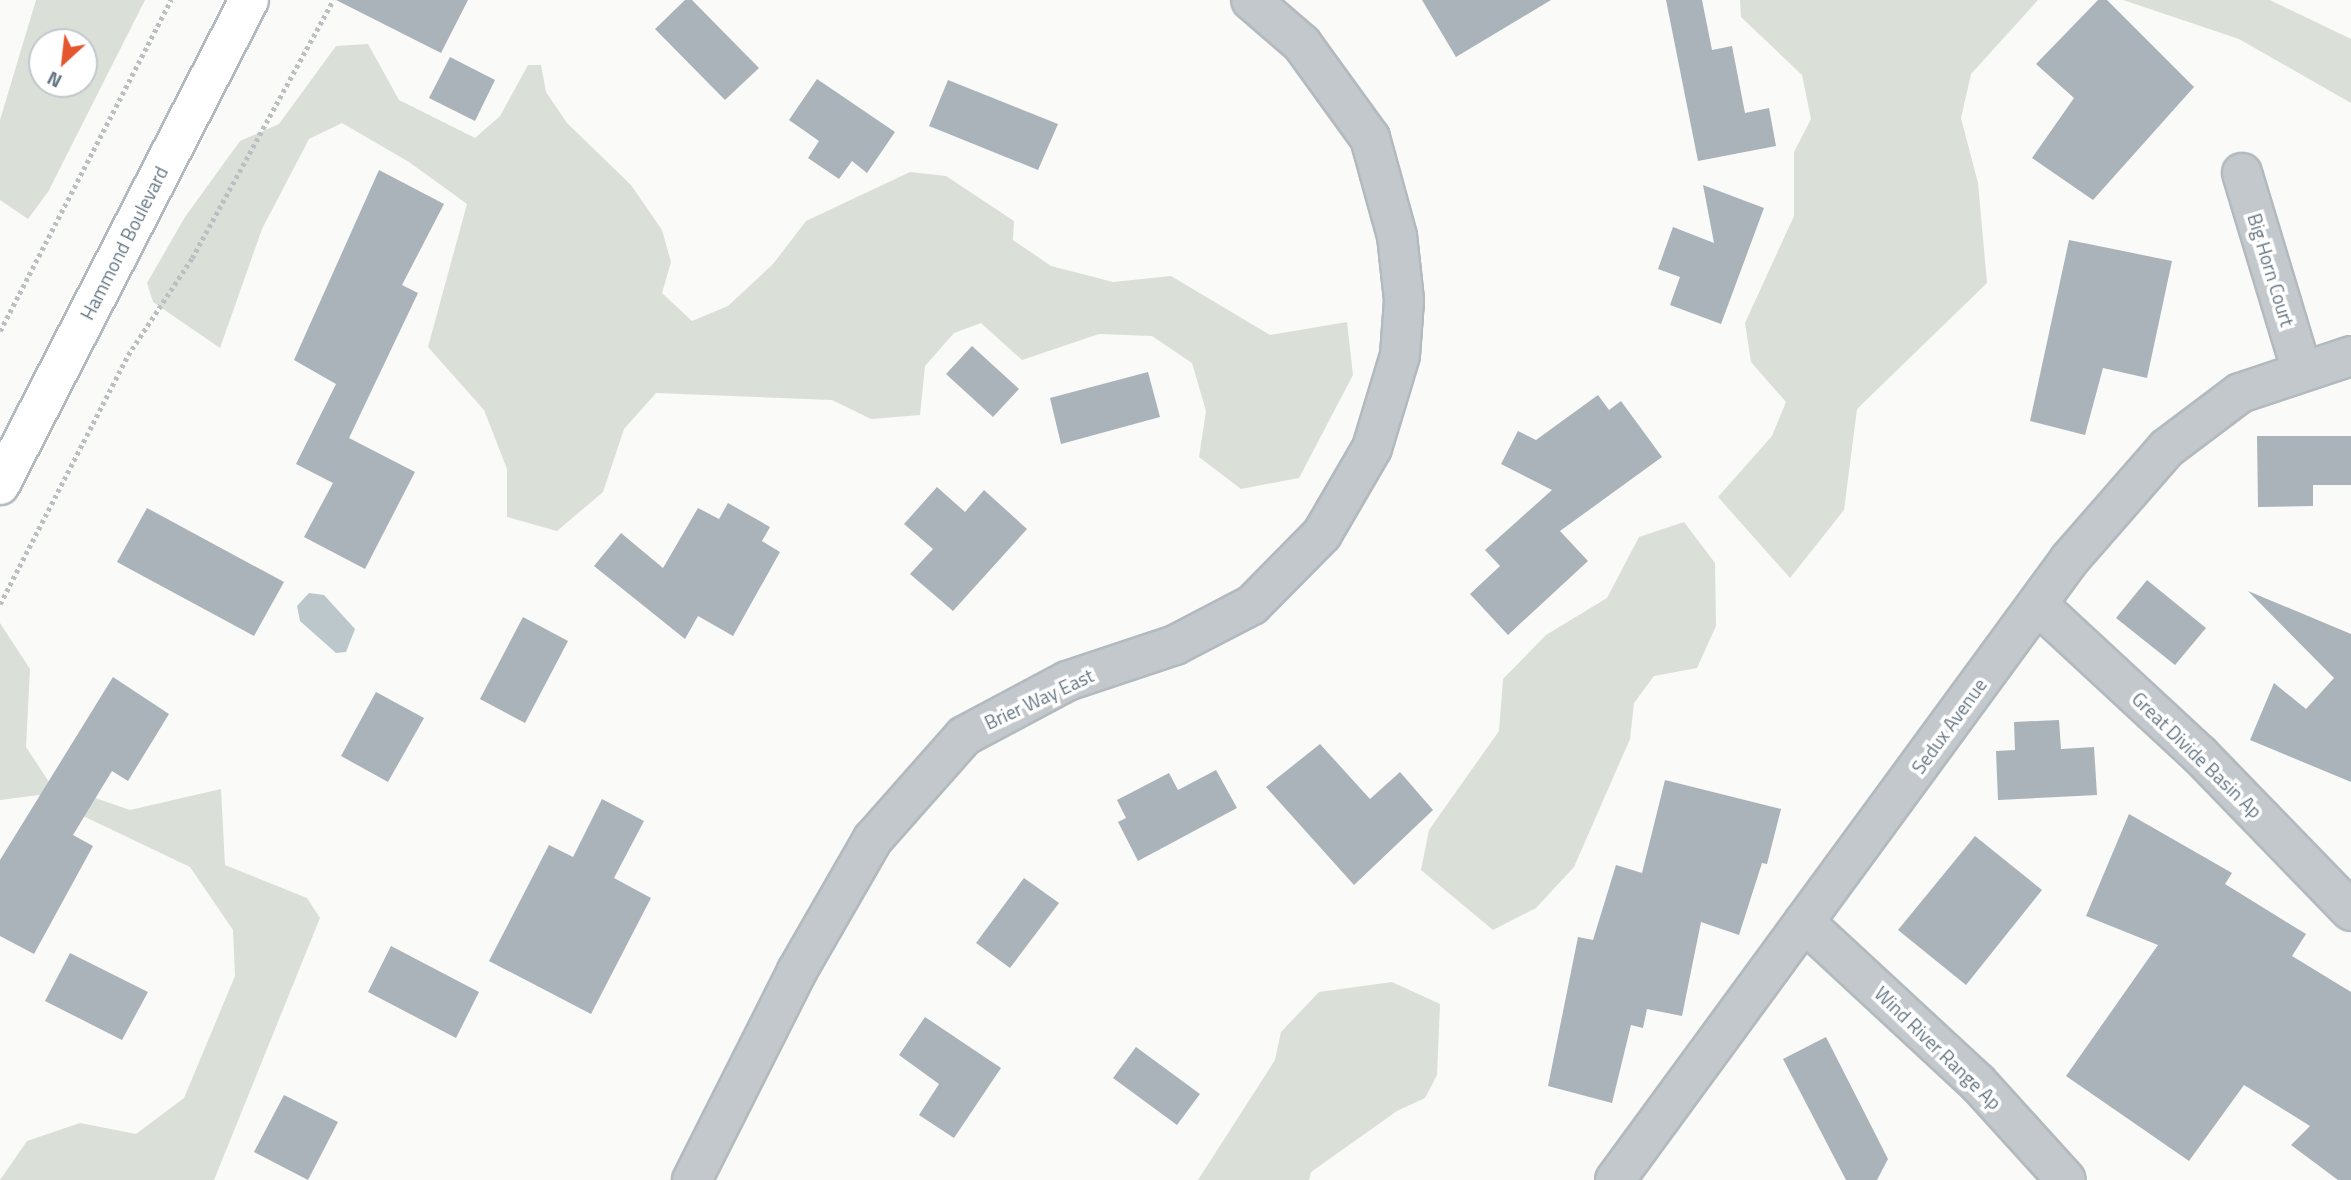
<!DOCTYPE html>
<html>
<head>
<meta charset="utf-8">
<style>
  body { margin:0 }
  #map { position:relative; width:2351px; height:1180px; overflow:hidden; background:#fafaf8; font-family:"Titillium Web",sans-serif }
  div>[style] { position:absolute }
  [style*='--x'] { left:calc(var(--x)*1px); top:calc(var(--y)*1px); width:calc(var(--w)*1px); rotate:calc(var(--a)*1deg) }
  .green>* { inset:0; background:#dadfd7 }
  .water>* { inset:0; background:#bbc7cb }
  .building>* { inset:0; background:#aab3b9 }
  .path>* { height:4.5px; margin-top:-2.25px; transform-origin:0; background:repeating-linear-gradient(90deg,#bbbfc2 0 3.5px,transparent 0 7px) }
  .roads { filter:drop-shadow(2px 0 #b3babf) drop-shadow(-2px 0 #b3babf) drop-shadow(0 2px #b3babf) drop-shadow(0 -2px #b3babf) }
  .street>* { height:38px; margin:-19px; padding:0 19px; transform-origin:19px; border-radius:19px; background:#c3c8cc }
  .secondary>* { height:38px; margin:-19px; padding:0 19px; transform-origin:19px; border-radius:19px; background:#fff }
  span { translate:-50% -50%; white-space:nowrap; text-align:center; line-height:1.15; -webkit-text-stroke:7px #fff; paint-order:stroke }
  .street-label { font-size:19px; color:#657683 }
  .north { position:absolute; left:28px; top:28px; width:70px; height:70px; box-sizing:border-box; background:#fff; border:2px solid #c1c8cd; border-radius:50%; rotate:207deg; font-size:19px; font-weight:700; line-height:28px; text-align:center; color:#657683 }
  .north::after { content:''; display:block; margin:auto; width:24px; height:32px; background:#e4572e; clip-path:polygon(50% 0,100% 100%,50% 72%,0 100%) }
</style>
</head>
<body>
<div id="map">
  <div class="green">
    <div style="clip-path:polygon(evenodd,36px 0,145px 0,48px 192px,28px 219px,0 200px,0 120px,36px 0,42px 42px,84px 42px,84px 84px,42px 84px,42px 42px)"></div>
    <div style="clip-path:polygon(1740px 0,2038px 0,1971px 74px,1961px 118px,1978px 183px,1987px 283px,1857px 409px,1844px 510px,1790px 578px,1718px 497px,1772px 436px,1786px 402px,1751px 362px,1745px 323px,1794px 216px,1794px 152px,1811px 119px,1802px 75px,1741px 17px)"></div>
    <div style="clip-path:polygon(2123px 0,2270px 0,2351px 39px,2351px 103px,2239px 39px)"></div>
    <div style="clip-path:polygon(368px 44px,399px 100px,475px 138px,500px 116px,528px 65px,541px 65px,546px 92px,567px 123px,631px 185px,662px 230px,671px 262px,662px 293px,692px 321px,728px 306px,773px 264px,806px 221px,910px 172px,946px 176px,1014px 221px,1013px 240px,1051px 266px,1113px 282px,1171px 276px,1270px 335px,1347px 322px,1353px 375px,1299px 478px,1241px 489px,1199px 457px,1206px 411px,1192px 363px,1152px 336px,1099px 334px,1022px 360px,981px 323px,954px 333px,925px 366px,920px 415px,871px 419px,832px 400px,656px 393px,624px 429px,603px 492px,557px 531px,507px 517px,507px 469px,484px 410px,428px 347px,467px 204px,409px 162px,342px 123px,309px 139px,262px 229px,220px 348px,153px 302px,147px 283px,185px 217px,240px 141px,279px 124px,336px 46px)"></div>
    <div style="clip-path:polygon(1684px 522px,1715px 563px,1716px 626px,1697px 668px,1654px 676px,1634px 703px,1630px 739px,1574px 867px,1536px 908px,1493px 930px,1421px 870px,1429px 830px,1499px 731px,1503px 679px,1546px 635px,1607px 598px,1639px 537px)"></div>
    <div style="clip-path:polygon(0 623px,30px 669px,26px 747px,49px 782px,130px 810px,221px 789px,225px 865px,307px 898px,320px 918px,214px 1180px,0 1180px,27px 1141px,80px 1123px,136px 1134px,184px 1098px,235px 976px,233px 930px,190px 867px,39px 795px,0 800px)"></div>
    <div style="clip-path:polygon(1392px 982px,1440px 1004px,1437px 1075px,1425px 1098px,1397px 1111px,1311px 1172px,1309px 1180px,1198px 1180px,1275px 1060px,1281px 1032px,1319px 992px)"></div>
  </div>
  <div class="water">
    <div style="clip-path:polygon(309px 593px,324px 595px,355px 629px,346px 652px,336px 653px,300px 621px,297px 606px)"></div>
  </div>
  <div class="building">
    <div style="clip-path:polygon(336px 0,468px 0,441px 53px)"></div>
    <div style="clip-path:polygon(685px 0,692px 0,759px 68px,725px 100px,655px 29px)"></div>
    <div style="clip-path:polygon(1422px 0,1551px 0,1456px 57px)"></div>
    <div style="clip-path:polygon(1666px 0,1702px 0,1712px 50px,1732px 46px,1745px 113px,1769px 108px,1776px 146px,1698px 161px)"></div>
    <div style="clip-path:polygon(2098px 0,2107px 0,2194px 87px,2093px 200px,2032px 158px,2074px 98px,2036px 64px)"></div>
    <div style="clip-path:polygon(450px 57px,495px 80px,475px 121px,429px 98px)"></div>
    <div style="clip-path:polygon(817px 79px,895px 132px,867px 173px,852px 161px,839px 179px,808px 158px,819px 141px,789px 120px)"></div>
    <div style="clip-path:polygon(948px 80px,1058px 124px,1038px 170px,929px 126px)"></div>
    <div style="clip-path:polygon(379px 170px,444px 204px,402px 285px,418px 293px,349px 438px,415px 472px,365px 569px,304px 537px,333px 483px,296px 464px,336px 384px,294px 360px)"></div>
    <div style="clip-path:polygon(1703px 185px,1764px 208px,1721px 324px,1670px 305px,1680px 277px,1658px 269px,1673px 227px,1714px 243px)"></div>
    <div style="clip-path:polygon(2069px 240px,2172px 261px,2147px 378px,2103px 368px,2085px 435px,2030px 421px)"></div>
    <div style="clip-path:polygon(972px 346px,1019px 389px,993px 417px,946px 374px)"></div>
    <div style="clip-path:polygon(1148px 372px,1160px 417px,1061px 444px,1050px 398px)"></div>
    <div style="clip-path:polygon(1598px 395px,1609px 410px,1621px 401px,1662px 457px,1560px 531px,1588px 561px,1508px 635px,1470px 594px,1500px 566px,1485px 550px,1552px 490px,1501px 464px,1518px 431px,1536px 440px)"></div>
    <div style="clip-path:polygon(2257px 436px,2351px 436px,2351px 485px,2313px 485px,2313px 506px,2258px 507px)"></div>
    <div style="clip-path:polygon(937px 487px,965px 512px,984px 490px,1027px 529px,953px 611px,910px 574px,933px 549px,904px 524px)"></div>
    <div style="clip-path:polygon(728px 503px,770px 527px,762px 541px,780px 552px,733px 636px,698px 616px,685px 639px,594px 566px,621px 533px,663px 568px,698px 508px,719px 519px)"></div>
    <div style="clip-path:polygon(147px 508px,284px 582px,254px 636px,117px 562px)"></div>
    <div style="clip-path:polygon(2147px 580px,2206px 628px,2175px 665px,2116px 618px)"></div>
    <div style="clip-path:polygon(2248px 591px,2351px 634px,2351px 782px,2250px 740px,2274px 683px,2306px 709px,2334px 678px)"></div>
    <div style="clip-path:polygon(523px 617px,568px 641px,525px 723px,480px 699px)"></div>
    <div style="clip-path:polygon(113px 677px,169px 714px,128px 781px,112px 771px,73px 835px,93px 846px,34px 954px,0 936px,0 860px)"></div>
    <div style="clip-path:polygon(376px 692px,424px 718px,388px 782px,341px 756px)"></div>
    <div style="clip-path:polygon(2059px 720px,2061px 749px,2094px 747px,2097px 795px,1998px 800px,1996px 751px,2015px 750px,2014px 722px)"></div>
    <div style="clip-path:polygon(1320px 744px,1370px 799px,1400px 772px,1433px 810px,1354px 885px,1266px 787px)"></div>
    <div style="clip-path:polygon(1216px 770px,1237px 808px,1138px 861px,1118px 822px,1126px 818px,1117px 800px,1169px 773px,1178px 790px)"></div>
    <div style="clip-path:polygon(1665px 780px,1781px 809px,1767px 864px,1762px 863px,1739px 935px,1701px 922px,1682px 1016px,1647px 1009px,1643px 1028px,1631px 1025px,1612px 1103px,1548px 1086px,1578px 937px,1593px 940px,1616px 865px,1642px 873px)"></div>
    <div style="clip-path:polygon(602px 799px,644px 821px,614px 878px,651px 898px,591px 1014px,489px 961px,549px 845px,573px 857px)"></div>
    <div style="clip-path:polygon(2129px 814px,2232px 873px,2225px 884px,2306px 934px,2292px 956px,2351px 992px,2351px 1180px,2338px 1180px,2291px 1145px,2310px 1126px,2244px 1085px,2189px 1161px,2066px 1076px,2158px 945px,2086px 916px)"></div>
    <div style="clip-path:polygon(1975px 836px,2042px 890px,1966px 985px,1898px 930px)"></div>
    <div style="clip-path:polygon(1024px 878px,1059px 903px,1010px 968px,976px 943px)"></div>
    <div style="clip-path:polygon(391px 946px,479px 992px,456px 1038px,368px 992px)"></div>
    <div style="clip-path:polygon(70px 953px,148px 992px,122px 1040px,45px 1001px)"></div>
    <div style="clip-path:polygon(925px 1017px,1001px 1068px,954px 1138px,919px 1115px,939px 1084px,899px 1055px)"></div>
    <div style="clip-path:polygon(1826px 1037px,1888px 1159px,1877px 1180px,1846px 1180px,1783px 1059px)"></div>
    <div style="clip-path:polygon(1136px 1047px,1200px 1094px,1177px 1125px,1113px 1078px)"></div>
    <div style="clip-path:polygon(284px 1095px,338px 1122px,308px 1180px,254px 1152px)"></div>
  </div>
  <div class="path">
    <div style="--x:0;--y:331;--w:373;--a:-62.7"></div>
    <div style="--x:0;--y:604;--w:280;--a:-62.8"></div>
    <div style="--x:128;--y:355;--w:116;--a:-56.6"></div>
    <div style="--x:192;--y:258;--w:294;--a:-61.3"></div>
  </div>
  <div class="roads">
    <div class="street">
      <div style="--x:2242;--y:173;--w:204;--a:73.2"></div>
      <div style="--x:2038;--y:605;--w:221;--a:42.8"></div>
      <div style="--x:2200;--y:755;--w:217;--a:45.9"></div>
      <div style="--x:1804;--y:922;--w:236;--a:42.8"></div>
      <div style="--x:1977;--y:1082;--w:132;--a:47.8"></div>
      <div style="--x:692;--y:1180;--w:234;--a:-63.3"></div>
      <div style="--x:797;--y:971;--w:152;--a:-60.1"></div>
      <div style="--x:873;--y:839;--w:137;--a:-48.5"></div>
      <div style="--x:964;--y:736;--w:117;--a:-28.1"></div>
      <div style="--x:1067;--y:681;--w:114;--a:-18.4"></div>
      <div style="--x:1175;--y:645;--w:87;--a:-27.5"></div>
      <div style="--x:1252;--y:605;--w:100;--a:-45.4"></div>
      <div style="--x:1322;--y:534;--w:99;--a:-59.8"></div>
      <div style="--x:1372;--y:448;--w:97;--a:-73.2"></div>
      <div style="--x:1400;--y:355;--w:55;--a:-85.8"></div>
      <div style="--x:1404;--y:300;--w:64;--a:-96.2"></div>
      <div style="--x:1397;--y:236;--w:102;--a:-105.4"></div>
      <div style="--x:1370;--y:138;--w:116;--a:-125.9"></div>
      <div style="--x:1302;--y:44;--w:67;--a:-139.2"></div>
      <div style="--x:1615;--y:1180;--w:770;--a:-53.77"></div>
      <div style="--x:2070;--y:559;--w:147;--a:-48.9"></div>
      <div style="--x:2167;--y:448;--w:91;--a:-37"></div>
      <div style="--x:2240;--y:393;--w:117;--a:-18.4"></div>
    </div>
    <div class="secondary">
      <div style="--x:0;--y:485;--w:545;--a:-62.82"></div>
    </div>
  </div>
  <div class="street-label">
    <span style="left:124px;top:243px;rotate:-63deg">Hammond Boulevard</span>
    <span style="left:2271px;top:270px;rotate:73deg">Big Horn Court</span>
    <span style="left:1039px;top:699px;rotate:-25deg">Brier Way East</span>
    <span style="left:1949px;top:726px;rotate:-54deg">Sedux Avenue</span>
    <span style="left:2197px;top:755px;rotate:44deg">Great Divide Basin Ap</span>
    <span style="left:1938px;top:1048px;rotate:44deg">Wind River Range Ap</span>
  </div>
  <div class="north">N</div>
</div>
</body>
</html>
